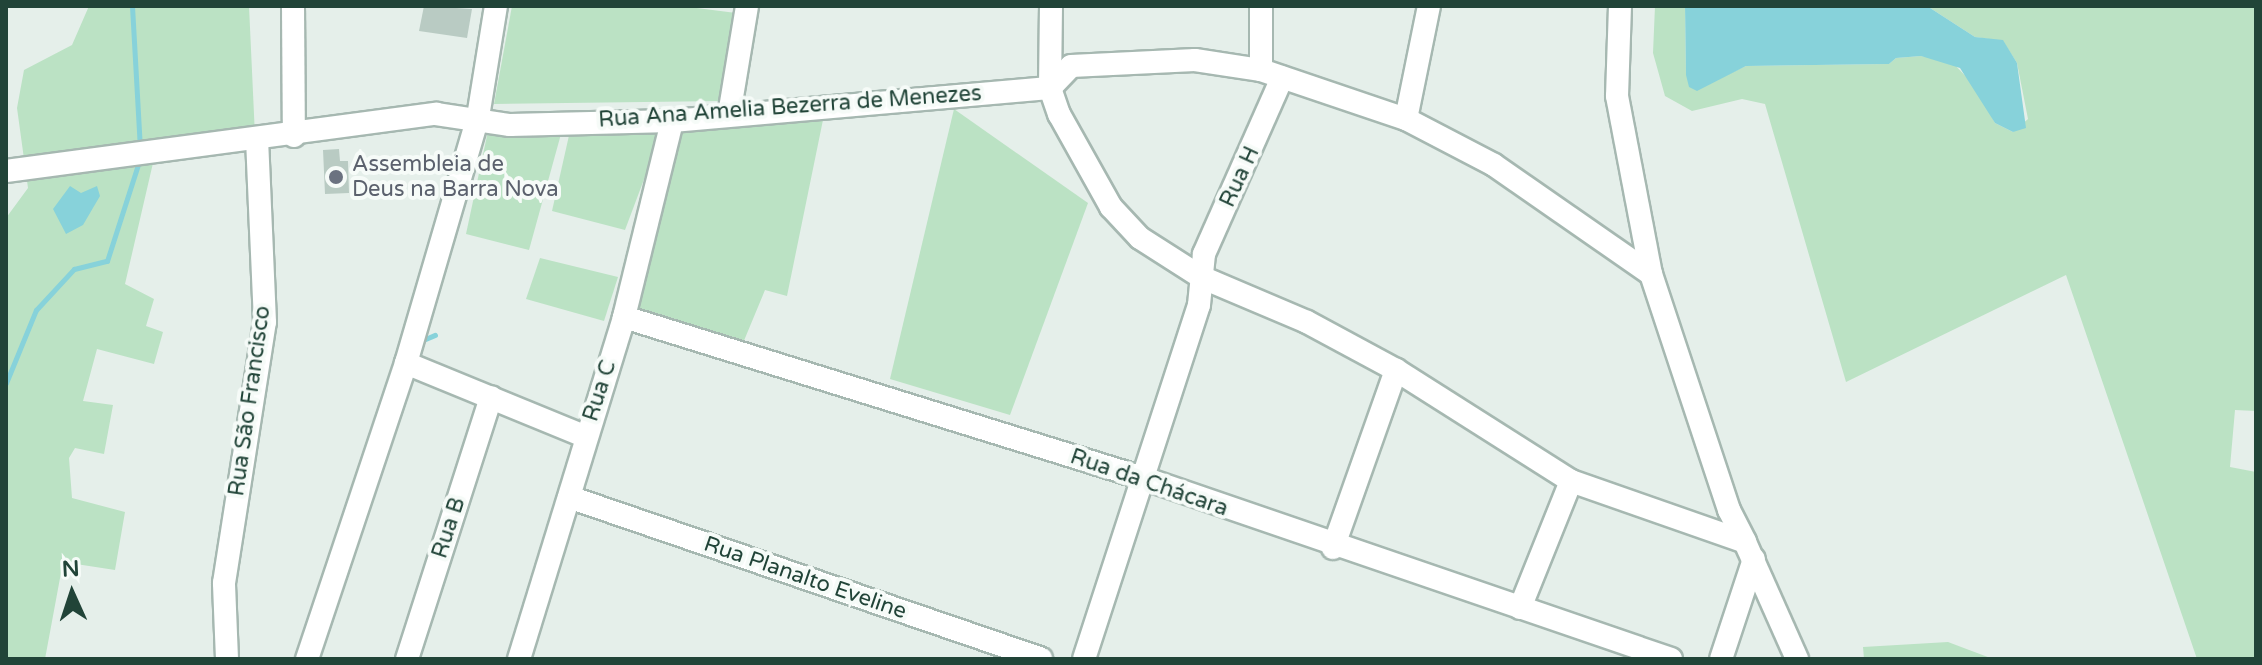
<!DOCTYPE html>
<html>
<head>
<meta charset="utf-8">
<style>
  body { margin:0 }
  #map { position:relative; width:2262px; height:665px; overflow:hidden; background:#e5efea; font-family:"Varela Round",sans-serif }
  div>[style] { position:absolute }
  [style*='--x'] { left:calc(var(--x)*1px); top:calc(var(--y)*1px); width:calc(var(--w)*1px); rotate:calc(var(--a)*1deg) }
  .green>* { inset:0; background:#bbe2c4 }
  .water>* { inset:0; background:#87d2da }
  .stream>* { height:5px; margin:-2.5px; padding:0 2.5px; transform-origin:2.5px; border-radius:2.5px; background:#87d2da }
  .building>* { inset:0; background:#b9cbc3 }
  .roads { filter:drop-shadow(2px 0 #a6b8b1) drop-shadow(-2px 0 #a6b8b1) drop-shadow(0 2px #a6b8b1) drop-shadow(0 -2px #a6b8b1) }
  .minor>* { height:22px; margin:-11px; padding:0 11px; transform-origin:11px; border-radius:11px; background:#fff }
  .dots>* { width:22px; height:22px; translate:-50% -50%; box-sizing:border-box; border:4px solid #f6fbf8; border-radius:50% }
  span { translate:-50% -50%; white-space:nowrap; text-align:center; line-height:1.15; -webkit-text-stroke:8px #f6fbf8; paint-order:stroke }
  .street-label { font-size:22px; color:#214438 }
  .worship-label { font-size:22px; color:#5b616d }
  .left { translate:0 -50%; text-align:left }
  .frame { position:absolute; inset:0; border:8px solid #214438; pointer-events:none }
  .north { position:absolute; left:32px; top:553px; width:80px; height:80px; -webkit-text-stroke:6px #f6fbf8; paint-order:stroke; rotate:357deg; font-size:22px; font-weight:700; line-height:32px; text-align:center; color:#214438 }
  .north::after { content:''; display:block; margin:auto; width:28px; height:36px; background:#214438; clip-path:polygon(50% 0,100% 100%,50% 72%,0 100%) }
</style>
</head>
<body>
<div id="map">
  <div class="green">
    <div style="clip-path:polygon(89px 6px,249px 6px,255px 136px,156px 150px,125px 284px,154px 299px,146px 326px,163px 332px,154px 364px,97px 349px,83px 401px,113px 405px,104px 454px,75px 448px,69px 458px,72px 498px,125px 512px,115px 570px,63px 562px,45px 659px,6px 659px,6px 218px,28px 188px,17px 108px,24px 70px,72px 45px)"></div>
    <div style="clip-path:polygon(512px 6px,681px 6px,736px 13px,722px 101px,494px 104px)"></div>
    <div style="clip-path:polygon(1655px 6px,1685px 6px,1686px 75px,1714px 81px,1746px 66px,1889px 64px,1896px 58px,1921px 56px,1951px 61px,1977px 88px,1995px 123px,2013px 132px,2028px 119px,2017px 63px,2003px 41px,1975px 37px,1927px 6px,2256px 6px,2256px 411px,2235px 410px,2230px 467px,2256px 472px,2256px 659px,2197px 659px,2066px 275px,1846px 382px,1765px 104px,1742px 99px,1692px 111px,1665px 96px,1653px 53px)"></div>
    <div style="clip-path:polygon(954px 109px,1088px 203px,1010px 415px,890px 379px)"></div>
    <div style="clip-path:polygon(824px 115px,787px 296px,765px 290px,743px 343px,630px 313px,676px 127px)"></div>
    <div style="clip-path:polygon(664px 126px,625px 230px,552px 211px,570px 131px)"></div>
    <div style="clip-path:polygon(488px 131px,561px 134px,529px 250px,466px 234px)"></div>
    <div style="clip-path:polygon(540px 258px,618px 277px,604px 321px,526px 299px)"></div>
    <div style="clip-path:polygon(1948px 642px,1993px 659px,1864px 659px,1863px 647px)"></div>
  </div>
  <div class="water">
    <div style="clip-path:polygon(1685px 6px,1927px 6px,1975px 37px,2003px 40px,2017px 63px,2026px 128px,2013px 132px,1995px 123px,1960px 68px,1921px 56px,1896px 58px,1889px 64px,1746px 66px,1697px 91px,1689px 87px,1686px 75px)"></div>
    <div style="clip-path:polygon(70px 186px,81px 193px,97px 186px,100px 196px,83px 225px,66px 234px,53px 209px)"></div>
  </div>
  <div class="stream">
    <div style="--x:132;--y:6;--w:142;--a:86.8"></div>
    <div style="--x:423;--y:340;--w:13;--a:-23"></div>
    <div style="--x:6;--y:383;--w:79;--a:-67.7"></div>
    <div style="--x:36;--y:310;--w:56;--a:-47.2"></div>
    <div style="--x:74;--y:269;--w:34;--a:-14"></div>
    <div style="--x:107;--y:261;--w:108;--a:-72.2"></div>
  </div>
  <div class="building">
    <div style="clip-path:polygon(424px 6px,472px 9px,467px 38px,419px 31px)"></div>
    <div style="clip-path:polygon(339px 149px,340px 161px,348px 161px,349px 193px,325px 194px,323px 150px)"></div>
  </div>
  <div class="roads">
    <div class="minor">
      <div style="--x:293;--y:6;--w:130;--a:89.6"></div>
      <div style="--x:1051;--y:6;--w:82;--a:90.7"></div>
      <div style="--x:1050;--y:88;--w:28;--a:71"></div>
      <div style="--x:1059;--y:114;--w:107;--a:60.8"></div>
      <div style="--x:1111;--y:207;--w:42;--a:46.9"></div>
      <div style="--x:1140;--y:238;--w:72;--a:32.6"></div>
      <div style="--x:1201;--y:277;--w:115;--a:23"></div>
      <div style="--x:1307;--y:322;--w:101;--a:28.3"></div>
      <div style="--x:1396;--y:370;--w:207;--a:32.4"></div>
      <div style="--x:1571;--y:481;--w:184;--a:19.3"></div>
      <div style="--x:1745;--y:542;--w:128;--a:66"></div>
      <div style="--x:1261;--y:6;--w:64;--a:90"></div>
      <div style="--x:1620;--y:6;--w:90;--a:91.9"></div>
      <div style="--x:1617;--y:96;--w:181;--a:79.2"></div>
      <div style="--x:1050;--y:88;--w:30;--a:-46"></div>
      <div style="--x:1071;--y:66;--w:124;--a:-2.8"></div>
      <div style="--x:1195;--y:60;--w:67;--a:8.6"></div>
      <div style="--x:1261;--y:70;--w:153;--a:18.7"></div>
      <div style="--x:1406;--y:119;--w:99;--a:27.6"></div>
      <div style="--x:1494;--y:165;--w:191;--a:34.8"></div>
      <div style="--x:1651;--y:274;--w:249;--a:71.7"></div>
      <div style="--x:1729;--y:510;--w:36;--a:63"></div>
      <div style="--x:729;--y:115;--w:110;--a:-80.6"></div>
      <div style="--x:1406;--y:119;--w:115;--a:-78.5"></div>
      <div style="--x:6;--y:171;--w:434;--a:-7.6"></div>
      <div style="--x:436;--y:114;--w:75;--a:8.5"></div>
      <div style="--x:510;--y:125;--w:162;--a:-1.4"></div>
      <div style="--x:672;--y:121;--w:379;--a:-5"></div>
      <div style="--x:624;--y:317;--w:547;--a:17.24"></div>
      <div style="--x:1146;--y:479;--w:555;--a:18.92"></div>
      <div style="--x:406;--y:363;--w:195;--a:22.3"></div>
      <div style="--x:569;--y:497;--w:499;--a:18.9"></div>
      <div style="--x:1333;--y:548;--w:189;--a:-70.5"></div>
      <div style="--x:1520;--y:608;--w:137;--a:-68.1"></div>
      <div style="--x:227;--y:659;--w:76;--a:-92.3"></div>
      <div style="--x:224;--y:583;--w:264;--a:-81.1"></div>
      <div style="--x:265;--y:322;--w:180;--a:-92.5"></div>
      <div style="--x:307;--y:659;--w:312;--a:-71.5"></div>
      <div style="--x:406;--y:363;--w:256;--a:-73.7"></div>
      <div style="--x:478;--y:117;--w:112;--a:-80.8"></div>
      <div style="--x:407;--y:659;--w:275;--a:-72.2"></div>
      <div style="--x:519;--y:659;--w:358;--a:-72.9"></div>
      <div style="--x:624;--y:317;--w:202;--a:-76.2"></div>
      <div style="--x:1084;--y:659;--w:372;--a:-72"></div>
      <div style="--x:1199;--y:305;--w:51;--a:-84.4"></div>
      <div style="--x:1204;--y:254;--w:193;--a:-66.1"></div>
      <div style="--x:1721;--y:659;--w:105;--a:-71.7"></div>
    </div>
  </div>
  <div class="dots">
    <div style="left:336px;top:177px;background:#6b7280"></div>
  </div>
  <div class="street-label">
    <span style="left:790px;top:107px;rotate:-4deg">Rua Ana Amelia Bezerra de Menezes</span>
    <span style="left:1240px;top:177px;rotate:-65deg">Rua H</span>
    <span style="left:600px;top:391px;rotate:-72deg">Rua C</span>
    <span style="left:250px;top:401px;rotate:-82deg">Rua São Francisco</span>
    <span style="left:1149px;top:483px;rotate:19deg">Rua da Chácara</span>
    <span style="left:449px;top:528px;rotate:-72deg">Rua B</span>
    <span style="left:805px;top:578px;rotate:19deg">Rua Planalto Eveline</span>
  </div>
  <div class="worship-label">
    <span class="left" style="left:352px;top:177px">Assembleia de<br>Deus na Barra Nova</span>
  </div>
  <div class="frame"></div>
  <div class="north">N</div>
</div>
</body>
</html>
